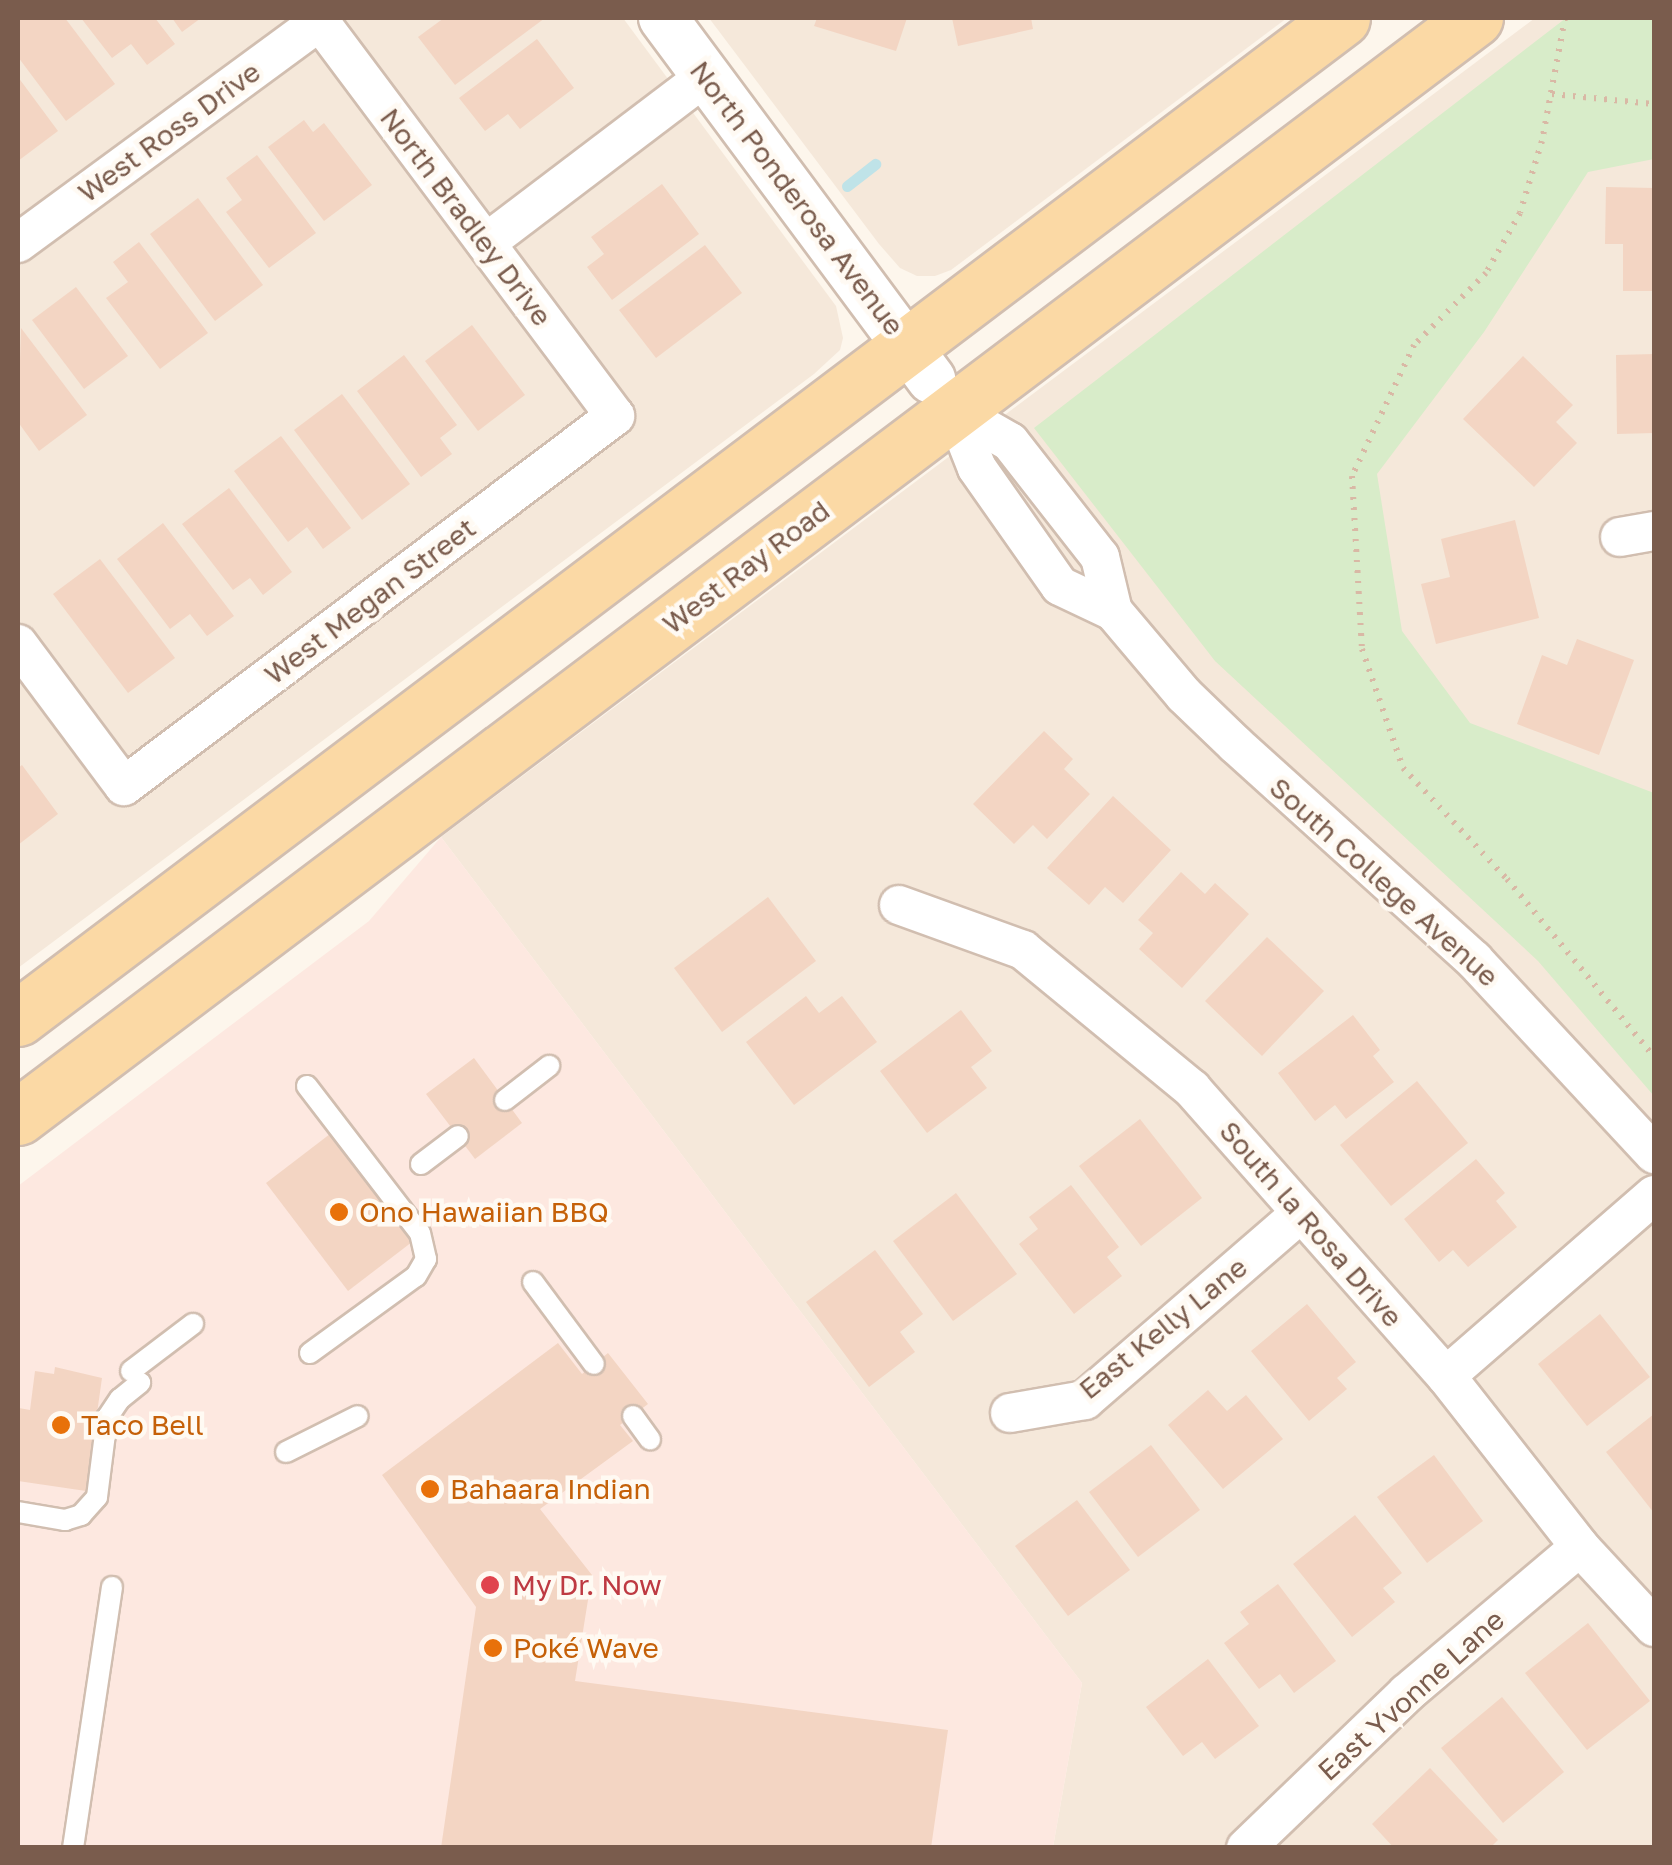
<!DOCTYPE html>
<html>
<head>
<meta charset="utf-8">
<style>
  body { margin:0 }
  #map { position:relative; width:1672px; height:1865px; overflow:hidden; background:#fdf6ec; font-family:"Golos Text",sans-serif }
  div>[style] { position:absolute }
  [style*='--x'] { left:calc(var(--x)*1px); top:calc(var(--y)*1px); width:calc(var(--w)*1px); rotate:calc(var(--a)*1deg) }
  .residential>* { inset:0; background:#f5e8da }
  .commercial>* { inset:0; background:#fde8e0 }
  .green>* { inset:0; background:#d8ecc9 }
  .stream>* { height:11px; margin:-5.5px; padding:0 5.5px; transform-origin:5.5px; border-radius:5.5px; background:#bfe3e8 }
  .building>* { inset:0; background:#f3d5c3 }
  .path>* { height:6px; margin-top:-3px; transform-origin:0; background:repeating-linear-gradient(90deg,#d9b8a5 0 2.5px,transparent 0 10.5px) }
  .roads { filter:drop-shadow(2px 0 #d1beb0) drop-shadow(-2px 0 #d1beb0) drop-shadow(0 2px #d1beb0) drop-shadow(0 -2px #d1beb0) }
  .service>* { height:20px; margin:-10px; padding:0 10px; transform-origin:10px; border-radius:10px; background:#fff }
  .minor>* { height:38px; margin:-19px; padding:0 19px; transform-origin:19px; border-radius:19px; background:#fff }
  .tertiary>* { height:48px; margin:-24px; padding:0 24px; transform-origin:24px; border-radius:24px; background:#fff }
  .primary>* { height:55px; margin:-27.5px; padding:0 27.5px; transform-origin:27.5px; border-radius:27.5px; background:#fbd9a5 }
  .dots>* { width:28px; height:28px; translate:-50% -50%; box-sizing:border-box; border:5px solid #fffaf3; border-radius:50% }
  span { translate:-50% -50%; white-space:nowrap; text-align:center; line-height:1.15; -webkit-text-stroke:9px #fffaf3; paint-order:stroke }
  .street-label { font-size:28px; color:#7a5c4d }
  .food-label { font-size:28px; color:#c56008 }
  .left { translate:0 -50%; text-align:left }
  .health-label { font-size:28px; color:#be3a42 }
  .frame { position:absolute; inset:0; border:20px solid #7a5c4d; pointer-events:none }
</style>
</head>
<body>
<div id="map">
  <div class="residential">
    <div style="clip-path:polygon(18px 18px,623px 18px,836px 306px,843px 338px,840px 350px,814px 374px,18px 968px)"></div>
    <div style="clip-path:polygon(709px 18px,1287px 18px,951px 270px,935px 276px,917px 276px,900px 268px,879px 244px)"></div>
    <div style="clip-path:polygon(1535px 18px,1654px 18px,1654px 1847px,1053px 1847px,1082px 1683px,441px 837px)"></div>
  </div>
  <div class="commercial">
    <div style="clip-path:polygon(441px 837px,1082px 1683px,1053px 1847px,18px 1848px,18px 1186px,369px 921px)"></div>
  </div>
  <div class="green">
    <div style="clip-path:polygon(1566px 18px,1654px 18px,1654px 159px,1588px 172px,1484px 332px,1377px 474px,1402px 631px,1470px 723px,1654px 793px,1654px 1096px,1538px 961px,1215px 661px,1034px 428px)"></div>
  </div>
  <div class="stream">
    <div style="--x:847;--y:186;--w:36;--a:-38"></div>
  </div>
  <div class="building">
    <div style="clip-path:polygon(18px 18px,65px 18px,115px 84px,66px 121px,18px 57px)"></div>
    <div style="clip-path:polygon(81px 18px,155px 18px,175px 44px,147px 65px,131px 44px,112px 58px)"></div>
    <div style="clip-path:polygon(172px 18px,201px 18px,182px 32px)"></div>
    <div style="clip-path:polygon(444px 18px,545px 18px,455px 85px,418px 37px)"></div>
    <div style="clip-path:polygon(817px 18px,907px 18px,896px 51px,814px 26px)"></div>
    <div style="clip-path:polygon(952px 18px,1031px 18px,1033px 29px,958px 46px)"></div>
    <div style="clip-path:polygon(537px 39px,574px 88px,520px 129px,508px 114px,485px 131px,459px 98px)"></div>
    <div style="clip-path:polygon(18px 77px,58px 131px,18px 161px)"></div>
    <div style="clip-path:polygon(304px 120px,313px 132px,324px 123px,372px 185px,324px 221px,268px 147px)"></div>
    <div style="clip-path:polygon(257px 155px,316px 233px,269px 268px,226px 212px,242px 200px,226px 178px)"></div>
    <div style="clip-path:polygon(662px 184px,699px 234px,612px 300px,587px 267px,604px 254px,591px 237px)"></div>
    <div style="clip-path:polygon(1606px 187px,1654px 188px,1654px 291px,1623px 291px,1623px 244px,1605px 244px)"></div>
    <div style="clip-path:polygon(198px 198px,263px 285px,215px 321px,150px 234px)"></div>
    <div style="clip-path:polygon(139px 242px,208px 333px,160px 369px,106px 298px,128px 282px,113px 262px)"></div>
    <div style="clip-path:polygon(705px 245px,742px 293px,656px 358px,619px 310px)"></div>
    <div style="clip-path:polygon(76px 287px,128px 356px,84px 389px,32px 320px)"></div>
    <div style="clip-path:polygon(472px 325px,525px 395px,478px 431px,425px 361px)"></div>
    <div style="clip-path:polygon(21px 328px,87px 415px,39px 451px,18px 422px)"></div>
    <div style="clip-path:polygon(1654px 354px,1654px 433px,1617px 434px,1616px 355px)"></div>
    <div style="clip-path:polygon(404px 355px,457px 425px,440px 438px,452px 454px,421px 477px,357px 391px)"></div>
    <div style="clip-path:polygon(1523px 356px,1573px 405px,1556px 422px,1577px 443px,1534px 487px,1463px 419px)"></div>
    <div style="clip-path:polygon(342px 394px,410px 484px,362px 520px,294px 430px)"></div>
    <div style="clip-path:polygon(281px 436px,351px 528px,323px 549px,307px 527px,288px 542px,234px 471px)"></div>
    <div style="clip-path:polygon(229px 488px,292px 572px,263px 595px,250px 578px,233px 590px,182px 524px)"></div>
    <div style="clip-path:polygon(1515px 520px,1539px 618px,1436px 644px,1421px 584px,1450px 577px,1441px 539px)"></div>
    <div style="clip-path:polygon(163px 523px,234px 616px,207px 636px,190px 614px,170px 629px,117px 559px)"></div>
    <div style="clip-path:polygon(100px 559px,175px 658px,128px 693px,53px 594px)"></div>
    <div style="clip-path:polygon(1577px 639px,1634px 660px,1599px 755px,1517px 724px,1542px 655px,1567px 665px)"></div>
    <div style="clip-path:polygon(1044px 731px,1073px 759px,1064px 769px,1090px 794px,1047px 839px,1033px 825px,1014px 844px,973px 804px)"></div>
    <div style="clip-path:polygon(22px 765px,58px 814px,18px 845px,18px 768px)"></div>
    <div style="clip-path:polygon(1113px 796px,1171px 850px,1123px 903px,1105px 887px,1089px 905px,1047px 868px)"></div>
    <div style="clip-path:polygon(1181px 872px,1205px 894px,1215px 883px,1249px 914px,1182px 988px,1139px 949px,1153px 933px,1138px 920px)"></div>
    <div style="clip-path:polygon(768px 897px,816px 961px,722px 1032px,674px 968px)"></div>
    <div style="clip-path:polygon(1267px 937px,1324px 991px,1262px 1056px,1205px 1001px)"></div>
    <div style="clip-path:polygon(806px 996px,819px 1013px,842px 996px,877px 1042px,794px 1105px,746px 1042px)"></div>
    <div style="clip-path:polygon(961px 1010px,992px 1051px,971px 1067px,987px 1088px,927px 1133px,880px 1071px)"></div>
    <div style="clip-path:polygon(1353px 1015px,1380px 1050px,1373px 1056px,1394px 1082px,1346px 1119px,1335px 1105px,1315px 1121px,1278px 1073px)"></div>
    <div style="clip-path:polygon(474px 1058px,522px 1123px,475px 1159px,426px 1094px)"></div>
    <div style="clip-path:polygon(1417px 1081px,1468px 1143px,1391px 1206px,1340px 1145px)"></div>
    <div style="clip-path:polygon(1140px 1119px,1202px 1198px,1141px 1246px,1079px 1166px)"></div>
    <div style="clip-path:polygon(330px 1134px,412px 1242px,348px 1291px,266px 1183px)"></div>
    <div style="clip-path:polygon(1476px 1159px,1505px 1193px,1496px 1201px,1517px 1227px,1468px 1267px,1453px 1250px,1439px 1262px,1404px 1219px)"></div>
    <div style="clip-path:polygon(1071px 1185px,1119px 1247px,1107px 1257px,1122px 1276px,1074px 1314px,1019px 1244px,1038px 1229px,1029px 1217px)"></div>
    <div style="clip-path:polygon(956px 1193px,1017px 1274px,953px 1321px,893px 1241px)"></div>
    <div style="clip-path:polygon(875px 1250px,923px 1314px,900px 1332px,915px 1352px,869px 1387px,806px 1302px)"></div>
    <div style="clip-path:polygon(1307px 1304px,1356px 1362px,1337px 1378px,1347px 1389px,1309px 1421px,1251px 1351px)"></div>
    <div style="clip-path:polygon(1600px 1314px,1650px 1377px,1587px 1426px,1538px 1364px)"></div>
    <div style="clip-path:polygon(558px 1343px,582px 1374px,608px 1353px,648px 1404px,620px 1425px,633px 1441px,540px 1509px,592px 1575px,575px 1681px,948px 1730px,931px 1848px,441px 1848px,476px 1607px,382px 1475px)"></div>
    <div style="clip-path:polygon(55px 1367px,102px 1378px,86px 1491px,18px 1481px,19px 1408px,30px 1410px,35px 1371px,54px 1374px)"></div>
    <div style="clip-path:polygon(1208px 1390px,1227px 1411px,1246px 1395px,1283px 1439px,1223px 1489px,1168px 1425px)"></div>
    <div style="clip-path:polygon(1654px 1414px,1654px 1513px,1606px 1452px)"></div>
    <div style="clip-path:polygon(1151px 1445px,1200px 1510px,1138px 1557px,1089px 1492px)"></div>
    <div style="clip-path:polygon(1434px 1455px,1483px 1521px,1427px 1563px,1377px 1497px)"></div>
    <div style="clip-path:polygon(1077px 1500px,1130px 1570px,1068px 1616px,1015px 1546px)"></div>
    <div style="clip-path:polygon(1355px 1515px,1402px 1573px,1383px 1588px,1395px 1602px,1352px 1637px,1293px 1564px)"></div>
    <div style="clip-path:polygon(1278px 1584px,1336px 1661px,1294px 1693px,1280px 1674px,1259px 1689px,1224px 1643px,1249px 1624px,1240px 1612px)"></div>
    <div style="clip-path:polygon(1588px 1623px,1650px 1701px,1587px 1750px,1525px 1673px)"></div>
    <div style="clip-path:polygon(1208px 1659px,1259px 1726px,1215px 1759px,1202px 1742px,1183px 1756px,1146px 1707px)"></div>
    <div style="clip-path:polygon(1502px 1697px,1564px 1772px,1503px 1823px,1441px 1748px)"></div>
    <div style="clip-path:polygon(1430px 1768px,1498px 1840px,1490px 1848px,1394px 1848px,1372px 1824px)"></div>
  </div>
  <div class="path">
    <div style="--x:1565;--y:18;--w:125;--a:100.6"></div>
    <div style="--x:1542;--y:141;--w:75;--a:107"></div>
    <div style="--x:1520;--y:213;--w:69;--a:119.5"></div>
    <div style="--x:1486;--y:273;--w:102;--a:135"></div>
    <div style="--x:1414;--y:345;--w:145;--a:115.3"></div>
    <div style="--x:1352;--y:476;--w:173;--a:86.7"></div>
    <div style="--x:1362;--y:649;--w:126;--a:71"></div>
    <div style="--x:1403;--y:768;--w:152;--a:46.9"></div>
    <div style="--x:1507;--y:879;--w:231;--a:50.4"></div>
    <div style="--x:1552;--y:94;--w:102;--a:5.6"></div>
  </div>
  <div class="roads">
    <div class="service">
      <div style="--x:307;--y:1086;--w:185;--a:52.5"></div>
      <div style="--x:420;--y:1233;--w:27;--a:77"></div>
      <div style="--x:426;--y:1259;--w:20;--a:120"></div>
      <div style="--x:416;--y:1276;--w:131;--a:144"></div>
      <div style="--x:505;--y:1100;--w:56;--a:-37.7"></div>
      <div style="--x:421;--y:1164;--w:46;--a:-37.1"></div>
      <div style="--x:533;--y:1282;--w:102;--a:53.4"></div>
      <div style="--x:131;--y:1371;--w:78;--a:-37.2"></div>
      <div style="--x:633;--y:1416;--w:29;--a:54"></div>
      <div style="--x:286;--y:1452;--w:80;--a:-26.6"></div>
      <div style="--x:18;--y:1512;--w:48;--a:9.7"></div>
      <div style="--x:65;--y:1520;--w:17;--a:-17"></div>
      <div style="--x:81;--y:1515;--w:24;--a:-48"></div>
      <div style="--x:97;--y:1497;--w:80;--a:-82.8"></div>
      <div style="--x:107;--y:1418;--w:23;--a:-56"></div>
      <div style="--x:120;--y:1399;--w:26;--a:-39"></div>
      <div style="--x:73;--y:1848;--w:264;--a:-81.5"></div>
    </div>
    <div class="minor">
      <div style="--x:18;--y:243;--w:375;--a:-36.3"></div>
      <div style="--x:486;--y:243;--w:276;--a:-37.2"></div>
      <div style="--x:942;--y:394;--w:20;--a:53"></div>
      <div style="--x:954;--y:410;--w:62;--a:68.4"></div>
      <div style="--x:977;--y:468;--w:144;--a:54.9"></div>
      <div style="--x:1060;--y:586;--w:59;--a:25.3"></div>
      <div style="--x:1113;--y:611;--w:110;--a:49.8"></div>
      <div style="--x:1184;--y:695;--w:72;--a:43.9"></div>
      <div style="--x:1236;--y:745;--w:321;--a:42.1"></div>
      <div style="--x:1474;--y:960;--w:265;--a:47.1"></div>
      <div style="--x:954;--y:410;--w:64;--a:29.7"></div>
      <div style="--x:1010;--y:442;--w:146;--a:52"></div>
      <div style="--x:1100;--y:557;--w:56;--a:76.5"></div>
      <div style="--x:1620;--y:537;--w:35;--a:-10"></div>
      <div style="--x:18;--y:644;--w:177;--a:53.3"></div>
      <div style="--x:124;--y:786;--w:615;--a:-37"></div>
      <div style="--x:615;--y:416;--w:497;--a:-126.8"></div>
      <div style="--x:899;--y:905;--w:132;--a:19.9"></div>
      <div style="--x:1023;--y:950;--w:219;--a:39.4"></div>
      <div style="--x:1192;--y:1089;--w:383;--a:48.5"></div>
      <div style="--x:1446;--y:1376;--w:217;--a:51.9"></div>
      <div style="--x:1580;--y:1547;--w:109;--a:47.2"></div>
      <div style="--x:1446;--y:1376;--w:276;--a:-41"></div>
      <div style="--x:1010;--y:1413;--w:76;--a:-9.8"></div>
      <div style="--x:1085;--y:1400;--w:286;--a:-40.9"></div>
      <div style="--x:1246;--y:1848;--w:223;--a:-43.9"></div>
      <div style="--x:1407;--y:1693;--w:226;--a:-40.2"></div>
    </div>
    <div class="tertiary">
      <div style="--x:663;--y:18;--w:450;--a:53.4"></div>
    </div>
    <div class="primary">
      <div style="--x:18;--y:1018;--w:1659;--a:-37.06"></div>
      <div style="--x:18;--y:1117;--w:1825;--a:-37.03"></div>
    </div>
  </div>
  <div class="dots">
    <div style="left:339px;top:1212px;background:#e8710a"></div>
    <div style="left:61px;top:1425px;background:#e8710a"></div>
    <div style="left:430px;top:1489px;background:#e8710a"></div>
    <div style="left:490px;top:1585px;background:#e0444e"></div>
    <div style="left:493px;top:1648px;background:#e8710a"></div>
  </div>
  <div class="street-label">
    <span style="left:169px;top:132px;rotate:-36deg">West Ross Drive</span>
    <span style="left:797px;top:198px;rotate:53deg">North Ponderosa Avenue</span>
    <span style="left:466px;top:217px;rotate:53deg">North Bradley Drive</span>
    <span style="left:746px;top:567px;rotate:-37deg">West Ray Road</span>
    <span style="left:370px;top:601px;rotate:-37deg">West Megan Street</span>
    <span style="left:1384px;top:882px;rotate:42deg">South College Avenue</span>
    <span style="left:1311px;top:1224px;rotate:49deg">South la Rosa Drive</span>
    <span style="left:1163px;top:1328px;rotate:-39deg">East Kelly Lane</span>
    <span style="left:1411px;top:1695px;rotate:-42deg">East Yvonne Lane</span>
  </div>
  <div class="food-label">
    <span class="left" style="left:359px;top:1212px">Ono Hawaiian BBQ</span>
    <span class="left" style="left:81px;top:1425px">Taco Bell</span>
    <span class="left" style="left:450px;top:1489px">Bahaara Indian</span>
    <span class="left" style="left:513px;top:1648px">Poké Wave</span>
  </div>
  <div class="health-label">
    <span class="left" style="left:512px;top:1585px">My Dr. Now</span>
  </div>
  <div class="frame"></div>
</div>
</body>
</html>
